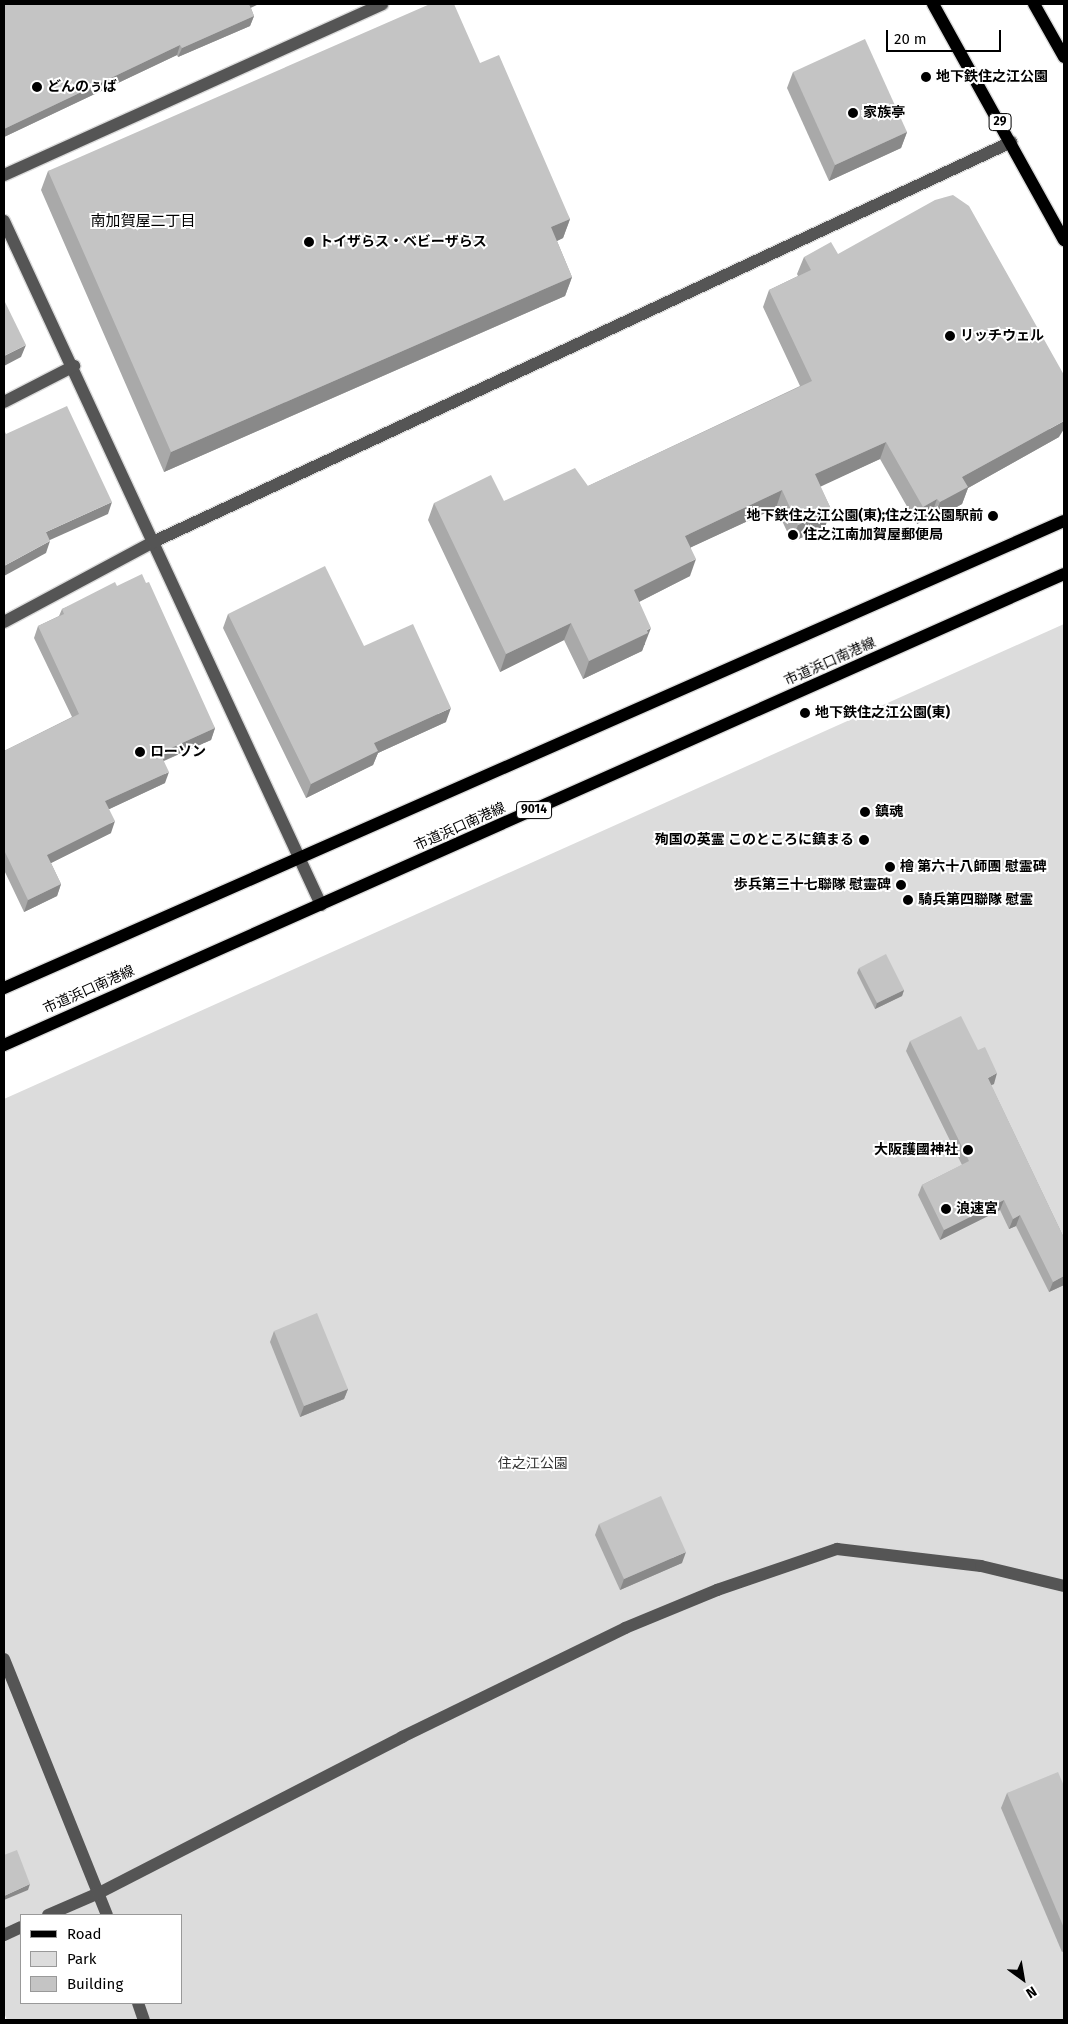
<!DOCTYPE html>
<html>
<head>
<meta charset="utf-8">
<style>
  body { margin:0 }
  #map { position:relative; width:1068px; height:2024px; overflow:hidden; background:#fff; font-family:"Fira Sans","Noto Sans JP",sans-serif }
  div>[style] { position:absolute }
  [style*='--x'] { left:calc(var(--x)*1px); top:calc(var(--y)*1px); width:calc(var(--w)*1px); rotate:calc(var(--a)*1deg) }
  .green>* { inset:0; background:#dcdcdc }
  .roads { filter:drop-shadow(1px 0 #dbdbdb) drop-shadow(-1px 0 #dbdbdb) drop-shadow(0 1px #dbdbdb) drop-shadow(0 -1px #dbdbdb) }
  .minor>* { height:12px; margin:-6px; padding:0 6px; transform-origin:6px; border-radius:6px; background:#555 }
  .major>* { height:12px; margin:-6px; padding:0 6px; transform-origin:6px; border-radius:6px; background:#000 }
  .wall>* { inset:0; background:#a9a9a9 }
  .shaded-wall>* { inset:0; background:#898989 }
  .building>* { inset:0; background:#c4c4c4 }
  .dots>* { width:14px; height:14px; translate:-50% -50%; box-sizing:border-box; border:2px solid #fff; border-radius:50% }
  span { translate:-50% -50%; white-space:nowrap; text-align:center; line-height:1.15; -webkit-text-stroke:4px #fff; paint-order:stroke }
  .shield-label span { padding:1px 4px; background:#fff; border:1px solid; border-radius:4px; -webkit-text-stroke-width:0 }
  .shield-label { font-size:12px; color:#000; font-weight:700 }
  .poi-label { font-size:14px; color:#000; font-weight:700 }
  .left { translate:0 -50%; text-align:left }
  .right { translate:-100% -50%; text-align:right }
  .street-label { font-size:14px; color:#000 }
  .park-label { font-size:14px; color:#333 }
  .neighbourhood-label { font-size:15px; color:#000 }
  .frame { position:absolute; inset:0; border:5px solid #000; pointer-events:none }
  .legend { position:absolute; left:20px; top:1914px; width:162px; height:90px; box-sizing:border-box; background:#fff; border:1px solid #999; margin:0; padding:6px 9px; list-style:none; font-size:15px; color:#000 }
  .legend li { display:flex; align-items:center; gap:10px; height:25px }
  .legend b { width:25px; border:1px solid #999 }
  .north { position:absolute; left:998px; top:1954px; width:50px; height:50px; -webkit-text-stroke:4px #fff; paint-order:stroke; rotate:148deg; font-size:14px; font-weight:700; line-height:20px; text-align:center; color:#000 }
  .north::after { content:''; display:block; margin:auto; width:18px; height:22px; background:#000; clip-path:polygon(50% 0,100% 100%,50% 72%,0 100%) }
  .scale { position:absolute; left:886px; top:30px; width:115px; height:22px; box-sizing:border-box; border:2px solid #000; border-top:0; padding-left:6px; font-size:15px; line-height:18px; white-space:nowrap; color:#000; -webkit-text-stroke:4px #fff; paint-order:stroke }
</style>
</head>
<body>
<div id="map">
  <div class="green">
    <div style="clip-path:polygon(evenodd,1064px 624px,1064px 2020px,7px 2020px,4px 2013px,4px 1099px,1064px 624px,21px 1915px,181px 1915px,181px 2003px,21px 2003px,21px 1915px)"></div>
  </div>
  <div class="roads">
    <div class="minor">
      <div style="--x:4;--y:175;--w:415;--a:-24.3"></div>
      <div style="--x:4;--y:221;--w:754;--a:65.13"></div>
      <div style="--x:4;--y:402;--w:79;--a:-27.2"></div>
      <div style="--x:4;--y:622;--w:169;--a:-28.2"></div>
      <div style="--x:153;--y:542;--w:947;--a:-24.99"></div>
      <div style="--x:4;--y:1659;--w:276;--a:68.1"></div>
      <div style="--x:48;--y:1915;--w:56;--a:-23.3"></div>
      <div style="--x:99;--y:1893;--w:341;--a:-27.2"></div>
      <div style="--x:402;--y:1737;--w:248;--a:-26"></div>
      <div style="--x:625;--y:1628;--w:100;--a:-22.4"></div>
      <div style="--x:717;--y:1590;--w:127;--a:-18.9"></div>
      <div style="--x:837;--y:1549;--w:145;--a:6.7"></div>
      <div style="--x:981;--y:1566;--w:85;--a:13.5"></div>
      <div style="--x:4;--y:1935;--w:19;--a:-25"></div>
      <div style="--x:138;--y:2003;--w:18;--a:71"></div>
    </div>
    <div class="major">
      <div style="--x:933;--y:4;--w:270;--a:61"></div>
      <div style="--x:1034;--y:4;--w:61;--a:60.5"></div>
      <div style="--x:4;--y:988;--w:1158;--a:-23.78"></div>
      <div style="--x:4;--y:1045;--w:1160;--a:-23.96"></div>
    </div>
  </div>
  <div class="wall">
    <div style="clip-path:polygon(4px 4px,251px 8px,254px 16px,250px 26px,178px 57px,177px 55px,4px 137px)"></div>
    <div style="clip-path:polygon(480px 63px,570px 219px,563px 238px,557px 241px,572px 277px,565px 296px,164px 472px,41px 190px,48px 171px)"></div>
    <div style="clip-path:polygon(793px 72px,907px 132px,901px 148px,829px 181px,787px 88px)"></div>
    <div style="clip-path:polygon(838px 254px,1059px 437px,968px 488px,962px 504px,933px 520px,931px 516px,917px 524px,880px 459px,820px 486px,831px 509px,825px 527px,792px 542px,776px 508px,691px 547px,690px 576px,639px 602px,645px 645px,644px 645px,642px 651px,583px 679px,564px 640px,500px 672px,428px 520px,434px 503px,504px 501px,588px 486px,800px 386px,763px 307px,769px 290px,798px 276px,797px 274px,804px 257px)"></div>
    <div style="clip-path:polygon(117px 586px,215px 728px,211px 740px,164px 761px,165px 783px,109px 809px,111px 833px,51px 863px,61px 884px,57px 896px,24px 912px,4px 870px,4px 751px,72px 717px,34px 638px,38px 626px,59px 616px,62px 609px)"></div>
    <div style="clip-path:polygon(228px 614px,364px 646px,446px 722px,378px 753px,373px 765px,306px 798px,223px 628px)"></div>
    <div style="clip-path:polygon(859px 968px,904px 990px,902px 996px,875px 1009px,857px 973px)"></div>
    <div style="clip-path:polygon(910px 1041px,994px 1084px,991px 1085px,1064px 1238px,1064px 1285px,1049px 1292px,1016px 1226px,1009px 1229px,1000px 1210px,940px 1240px,918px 1195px,922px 1185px,962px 1165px,906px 1051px)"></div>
    <div style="clip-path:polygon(274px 1331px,348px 1389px,344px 1399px,300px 1417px,270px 1342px)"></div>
    <div style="clip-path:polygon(599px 1524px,682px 1563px,620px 1590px,595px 1535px)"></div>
    <div style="clip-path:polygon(1064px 1786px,1064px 1951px,1062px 1952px,1001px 1808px,1007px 1793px)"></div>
  </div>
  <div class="shaded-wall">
    <div style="clip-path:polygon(247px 4px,259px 4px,244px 11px)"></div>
    <div style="clip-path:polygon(254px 16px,250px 26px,178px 57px,182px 48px)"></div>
    <div style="clip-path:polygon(180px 45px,177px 55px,4px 137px,4px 129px)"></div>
    <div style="clip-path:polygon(907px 132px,901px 148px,829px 181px,835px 165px)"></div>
    <div style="clip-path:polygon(570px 219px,563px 238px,544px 247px,551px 227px)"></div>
    <div style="clip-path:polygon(572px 277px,565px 296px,164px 472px,171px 452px)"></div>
    <div style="clip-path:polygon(26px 345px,21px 357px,4px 366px,4px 356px)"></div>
    <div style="clip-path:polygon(1064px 421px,1064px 429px,1059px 437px,968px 488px,962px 504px,933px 520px,940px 502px,962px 477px)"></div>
    <div style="clip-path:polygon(886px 442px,880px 459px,809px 492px,815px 474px)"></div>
    <div style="clip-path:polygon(782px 490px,776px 508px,679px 553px,685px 536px)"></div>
    <div style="clip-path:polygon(937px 499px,931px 516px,917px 524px,923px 507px)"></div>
    <div style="clip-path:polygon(112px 502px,108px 514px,41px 544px,46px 532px)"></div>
    <div style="clip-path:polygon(831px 509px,825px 527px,792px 542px,798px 525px)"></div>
    <div style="clip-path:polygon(50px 541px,46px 553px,4px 576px,4px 566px)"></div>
    <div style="clip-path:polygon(696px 559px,690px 576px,627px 608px,634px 590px)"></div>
    <div style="clip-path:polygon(571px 623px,564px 640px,500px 672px,506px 654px)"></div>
    <div style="clip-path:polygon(651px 628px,642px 651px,583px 679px,589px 661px)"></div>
    <div style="clip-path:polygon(451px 708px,446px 722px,378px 753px,373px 765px,306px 798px,311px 784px,374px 743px)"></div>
    <div style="clip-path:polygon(215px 728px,211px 740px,156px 764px,160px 753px)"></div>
    <div style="clip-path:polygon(169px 772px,165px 783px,101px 813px,105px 801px)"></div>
    <div style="clip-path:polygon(115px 821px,111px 833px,43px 867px,47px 855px)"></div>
    <div style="clip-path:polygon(61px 884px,57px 896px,24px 912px,28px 900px)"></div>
    <div style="clip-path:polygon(904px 990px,902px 996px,875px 1009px,877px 1003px)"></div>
    <div style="clip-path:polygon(997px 1073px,994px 1084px,984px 1088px,988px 1078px)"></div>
    <div style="clip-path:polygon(1004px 1200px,1000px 1210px,940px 1240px,944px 1230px)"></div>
    <div style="clip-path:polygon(1020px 1215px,1016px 1226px,1009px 1229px,1013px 1219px)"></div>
    <div style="clip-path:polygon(1064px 1276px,1064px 1285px,1049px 1292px,1053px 1282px)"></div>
    <div style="clip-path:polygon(348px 1389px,344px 1399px,300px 1417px,304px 1406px)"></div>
    <div style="clip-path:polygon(686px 1552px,682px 1563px,620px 1590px,624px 1579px)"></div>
    <div style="clip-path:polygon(30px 1884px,28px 1890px,4px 1900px,4px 1896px)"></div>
  </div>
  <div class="building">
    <div style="clip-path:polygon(4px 4px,249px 4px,254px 16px,182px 48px,180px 45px,4px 129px)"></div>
    <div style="clip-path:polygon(430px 4px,454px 4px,480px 63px,499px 55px,570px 219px,551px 227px,572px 277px,171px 452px,48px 171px)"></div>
    <div style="clip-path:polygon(865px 39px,907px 132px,835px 165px,793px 72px)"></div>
    <div style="clip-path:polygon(953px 195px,969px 206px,1064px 375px,1064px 421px,962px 477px,968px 487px,940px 502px,937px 499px,923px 507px,886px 442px,815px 474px,831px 509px,798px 525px,782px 490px,685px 536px,696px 559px,634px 590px,651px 628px,647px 630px,648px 633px,589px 661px,571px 623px,506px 654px,434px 503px,491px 475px,504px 501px,575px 468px,588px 486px,812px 381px,769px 290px,811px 270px,804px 257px,831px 242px,838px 254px,935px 200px)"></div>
    <div style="clip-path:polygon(4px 300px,26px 345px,4px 356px)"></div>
    <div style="clip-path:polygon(67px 406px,112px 502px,46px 532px,50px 541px,4px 566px,4px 430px,6px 434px)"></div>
    <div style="clip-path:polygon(325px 566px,364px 646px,413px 624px,451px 708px,374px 743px,378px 751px,311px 784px,228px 614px)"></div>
    <div style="clip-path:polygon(142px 574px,146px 583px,149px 582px,215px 728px,160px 753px,169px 772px,105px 801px,115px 821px,47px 855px,61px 884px,28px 900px,4px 850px,4px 751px,79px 714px,38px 626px,64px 614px,62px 609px,115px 582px,117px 586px)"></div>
    <div style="clip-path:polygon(886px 954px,904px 990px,877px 1003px,859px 968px)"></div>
    <div style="clip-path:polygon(961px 1016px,978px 1050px,985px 1047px,997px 1073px,988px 1078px,1064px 1238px,1064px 1276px,1053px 1282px,1020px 1215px,1013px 1219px,1004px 1200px,944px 1230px,922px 1185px,969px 1161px,910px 1041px)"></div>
    <div style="clip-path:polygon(317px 1313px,348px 1389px,304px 1406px,274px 1331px)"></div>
    <div style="clip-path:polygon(661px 1496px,686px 1552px,624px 1579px,599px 1524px)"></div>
    <div style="clip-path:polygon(1058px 1772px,1064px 1786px,1064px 1928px,1007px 1793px)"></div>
    <div style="clip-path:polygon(17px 1850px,30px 1884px,4px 1896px,4px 1855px)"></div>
  </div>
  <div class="dots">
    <div style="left:926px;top:77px;background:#000"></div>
    <div style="left:37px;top:87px;background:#000"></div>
    <div style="left:853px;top:113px;background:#000"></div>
    <div style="left:309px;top:242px;background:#000"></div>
    <div style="left:950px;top:336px;background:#000"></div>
    <div style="left:993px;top:516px;background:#000"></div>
    <div style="left:793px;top:535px;background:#000"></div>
    <div style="left:805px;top:713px;background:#000"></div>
    <div style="left:140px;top:752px;background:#000"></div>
    <div style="left:865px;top:812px;background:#000"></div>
    <div style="left:864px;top:840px;background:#000"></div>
    <div style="left:890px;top:867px;background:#000"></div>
    <div style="left:901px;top:885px;background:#000"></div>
    <div style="left:908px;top:900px;background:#000"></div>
    <div style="left:968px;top:1150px;background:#000"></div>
    <div style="left:946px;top:1209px;background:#000"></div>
  </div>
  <div class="shield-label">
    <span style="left:1000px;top:122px">29</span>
    <span style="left:534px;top:810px">9014</span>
  </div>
  <div class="poi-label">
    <span class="left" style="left:936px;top:77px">地下鉄住之江公園</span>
    <span class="left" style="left:47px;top:87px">どんのぅば</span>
    <span class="left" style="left:863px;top:113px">家族亭</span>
    <span class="left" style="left:319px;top:242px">トイザらス・ベビーザらス</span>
    <span class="left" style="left:960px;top:336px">リッチウェル</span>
    <span class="right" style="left:983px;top:516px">地下鉄住之江公園(東);住之江公園駅前</span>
    <span class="left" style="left:803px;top:535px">住之江南加賀屋郵便局</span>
    <span class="left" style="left:815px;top:713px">地下鉄住之江公園(東)</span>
    <span class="left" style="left:150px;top:752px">ローソン</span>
    <span class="left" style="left:875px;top:812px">鎮魂</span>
    <span class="right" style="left:854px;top:840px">殉国の英霊 このところに鎮まる</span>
    <span class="left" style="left:900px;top:867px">檜 第六十八師團 慰霊碑</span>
    <span class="right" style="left:891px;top:885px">歩兵第三十七聯隊 慰靈碑</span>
    <span class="left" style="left:918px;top:900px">騎兵第四聯隊 慰霊</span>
    <span class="right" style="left:958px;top:1150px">大阪護國神社</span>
    <span class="left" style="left:956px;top:1209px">浪速宮</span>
  </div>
  <div class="street-label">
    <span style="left:830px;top:662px;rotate:-24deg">市道浜口南港線</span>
    <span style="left:460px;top:827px;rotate:-24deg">市道浜口南港線</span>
    <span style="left:89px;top:990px;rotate:-24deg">市道浜口南港線</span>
  </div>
  <div class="park-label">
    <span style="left:533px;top:1464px">住之江公園</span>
  </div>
  <div class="neighbourhood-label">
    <span style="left:143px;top:222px">南加賀屋二丁目</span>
  </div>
  <div class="frame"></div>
  <ul class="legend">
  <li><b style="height:6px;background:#000"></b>Road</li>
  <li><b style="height:14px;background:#dcdcdc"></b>Park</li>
  <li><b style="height:14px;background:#c4c4c4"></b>Building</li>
  </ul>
  <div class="north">N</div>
  <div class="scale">20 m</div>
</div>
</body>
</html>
